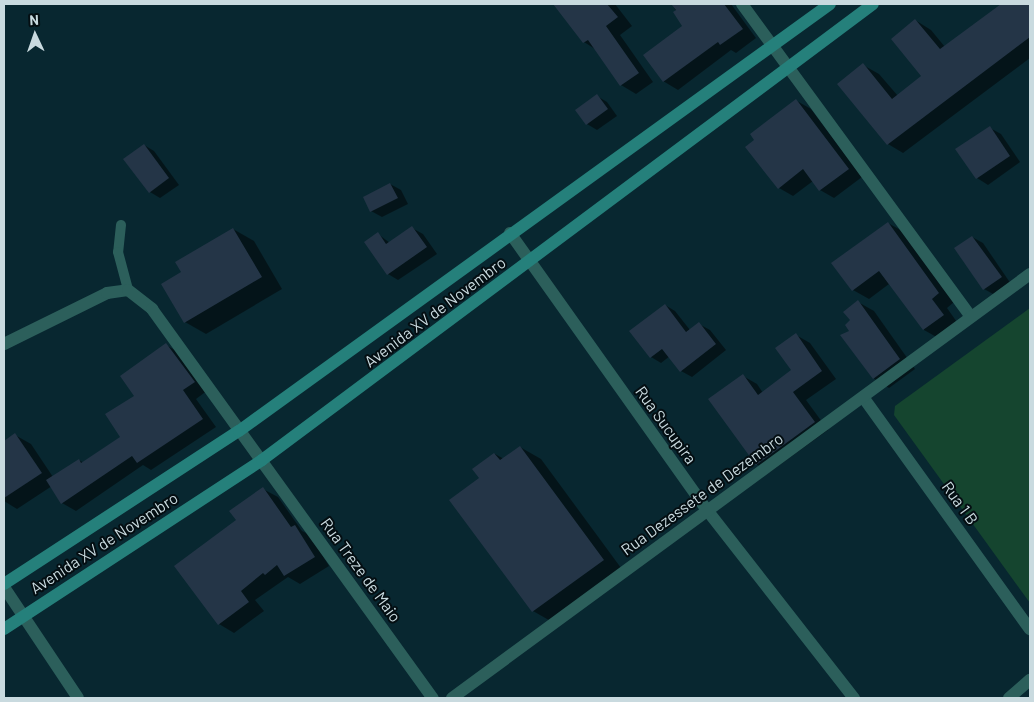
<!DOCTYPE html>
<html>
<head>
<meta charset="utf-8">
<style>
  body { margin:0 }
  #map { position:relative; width:1034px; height:702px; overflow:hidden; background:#082730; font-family:Barlow,sans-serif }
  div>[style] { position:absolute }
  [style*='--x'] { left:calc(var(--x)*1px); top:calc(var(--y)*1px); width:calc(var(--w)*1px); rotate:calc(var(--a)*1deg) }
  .green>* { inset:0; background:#15452f }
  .shadow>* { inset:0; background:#0007 }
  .building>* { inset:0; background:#243547 }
  .service>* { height:10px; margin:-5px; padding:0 5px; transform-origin:5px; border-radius:5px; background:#2c5f5b }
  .minor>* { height:12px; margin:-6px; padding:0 6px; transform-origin:6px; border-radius:6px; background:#2c5f5b }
  .secondary>* { height:12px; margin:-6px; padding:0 6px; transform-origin:6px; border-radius:6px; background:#25807b }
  span { translate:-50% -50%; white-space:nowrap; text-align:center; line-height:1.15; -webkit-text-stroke:4px #040e12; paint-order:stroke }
  .street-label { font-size:16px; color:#c9dadf }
  .frame { position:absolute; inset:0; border:5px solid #c9dadf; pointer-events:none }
  .north { position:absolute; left:10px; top:10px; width:50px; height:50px; -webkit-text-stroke:4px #040e12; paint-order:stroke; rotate:357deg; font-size:14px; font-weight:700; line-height:20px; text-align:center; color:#c9dadf }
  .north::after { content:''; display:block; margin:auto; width:18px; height:22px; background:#c9dadf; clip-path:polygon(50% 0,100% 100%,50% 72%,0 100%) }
</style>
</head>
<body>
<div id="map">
  <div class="green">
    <div style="clip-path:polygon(1030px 308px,1030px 603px,894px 415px,895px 406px)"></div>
  </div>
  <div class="shadow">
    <div style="clip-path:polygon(555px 4px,615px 4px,632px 26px,620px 35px,653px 82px,636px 94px,621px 85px,595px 49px,584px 42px)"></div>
    <div style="clip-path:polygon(672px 4px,731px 4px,756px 38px,736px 53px,731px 50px,678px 90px,663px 81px,684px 26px)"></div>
    <div style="clip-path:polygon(1004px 4px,1030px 4px,1030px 58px,903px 153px,888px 144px,863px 65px,879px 74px,898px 96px,923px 76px,915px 20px,931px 30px,945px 47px)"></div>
    <div style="clip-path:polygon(597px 96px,607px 102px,617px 116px,597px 130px,587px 124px)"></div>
    <div style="clip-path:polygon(797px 101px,811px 109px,862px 177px,834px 198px,820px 190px,813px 181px,793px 196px,779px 188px,747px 148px)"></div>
    <div style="clip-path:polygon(990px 128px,1001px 134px,1020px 162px,988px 185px,977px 178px,957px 150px)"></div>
    <div style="clip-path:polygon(144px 145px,154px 151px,179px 185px,160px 198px,150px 192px)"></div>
    <div style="clip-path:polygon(390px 184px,401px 190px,408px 204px,382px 217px,371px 211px)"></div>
    <div style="clip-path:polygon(888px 223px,904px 232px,954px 302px,947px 308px,959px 325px,940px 339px,924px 330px,889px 284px,869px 299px,853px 290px)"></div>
    <div style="clip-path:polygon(412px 228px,423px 234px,437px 254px,398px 280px,388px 274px,378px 234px,390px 243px)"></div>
    <div style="clip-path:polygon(233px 229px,254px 241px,282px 289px,206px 334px,185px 322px,183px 272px)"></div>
    <div style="clip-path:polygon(972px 237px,983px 243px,1011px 284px,995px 295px,984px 289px)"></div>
    <div style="clip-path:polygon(858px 302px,874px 311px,915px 369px,889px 388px,873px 378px,850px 331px)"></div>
    <div style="clip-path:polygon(665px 305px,675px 311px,690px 330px,699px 324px,710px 330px,726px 350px,692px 377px,681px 371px,670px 356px,661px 363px,651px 357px)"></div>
    <div style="clip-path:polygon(796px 335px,810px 343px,836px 379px,806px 400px,828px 430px,770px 472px,756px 464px,743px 376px,757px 384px,763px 393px,793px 370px)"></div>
    <div style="clip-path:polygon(166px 345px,180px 353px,208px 390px,196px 399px,216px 427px,151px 470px,143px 465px,76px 511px,62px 503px,52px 486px,17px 509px,4px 501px,4px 442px,15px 435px,31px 444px,53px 477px,79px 460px,84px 463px,122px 437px,136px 396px)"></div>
    <div style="clip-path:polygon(520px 447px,541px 459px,624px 572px,554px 623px,533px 611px,480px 479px,495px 454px,504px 459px)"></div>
    <div style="clip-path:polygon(263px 489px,278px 497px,302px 531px,310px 535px,329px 566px,300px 584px,288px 577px,255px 600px,264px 611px,234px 633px,219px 624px,237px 521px)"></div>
  </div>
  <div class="building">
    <div style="clip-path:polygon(553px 4px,607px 4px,618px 17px,606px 26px,639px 73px,620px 86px,588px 40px,583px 43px)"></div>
    <div style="clip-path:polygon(671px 4px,724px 4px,743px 29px,720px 45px,718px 42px,663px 82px,643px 55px,682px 26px,673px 12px,676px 10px)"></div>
    <div style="clip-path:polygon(1001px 4px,1030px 4px,1030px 37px,887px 145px,837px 84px,863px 63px,892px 99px,921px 76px,891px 39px,915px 19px,940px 49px)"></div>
    <div style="clip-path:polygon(597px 94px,608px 109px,586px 125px,575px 110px)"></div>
    <div style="clip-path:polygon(796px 99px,849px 169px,819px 191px,803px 169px,778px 189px,745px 147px,754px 140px,750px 134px)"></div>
    <div style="clip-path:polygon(990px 126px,1010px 156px,976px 179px,955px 149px)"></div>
    <div style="clip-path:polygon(144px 144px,169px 178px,149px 193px,123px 159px)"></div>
    <div style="clip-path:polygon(390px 183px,398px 198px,370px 212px,363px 197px)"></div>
    <div style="clip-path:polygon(888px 222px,939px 293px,932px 299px,944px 315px,923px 330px,879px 271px,852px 291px,831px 263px)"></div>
    <div style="clip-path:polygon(412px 226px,427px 247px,387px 275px,364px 242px,378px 232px,386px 244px)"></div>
    <div style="clip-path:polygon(233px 228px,262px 277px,184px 323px,161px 284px,181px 272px,175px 262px)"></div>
    <div style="clip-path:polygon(972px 236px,1002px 277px,983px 290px,954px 248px)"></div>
    <div style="clip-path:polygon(858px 300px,900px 359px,873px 379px,840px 335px,849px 331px,845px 325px,850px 320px,843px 312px)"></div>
    <div style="clip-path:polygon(665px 304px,686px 332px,699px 322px,716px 344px,680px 372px,662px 349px,650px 358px,629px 331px)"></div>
    <div style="clip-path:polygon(796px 333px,822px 371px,793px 392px,815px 422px,756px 465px,708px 399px,743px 374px,758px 395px,791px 370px,775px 348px)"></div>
    <div style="clip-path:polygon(166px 343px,195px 382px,183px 390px,203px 419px,137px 463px,132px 456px,61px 504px,46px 480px,79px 459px,81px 463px,120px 437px,105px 414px,134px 396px,120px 376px)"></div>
    <div style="clip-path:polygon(15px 433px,42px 473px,4px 498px,4px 441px)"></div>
    <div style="clip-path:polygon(520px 446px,604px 560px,532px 612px,449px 500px,479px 478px,472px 469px,494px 453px,500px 460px)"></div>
    <div style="clip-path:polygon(263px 487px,291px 527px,295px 525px,315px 557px,284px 576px,277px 565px,265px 575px,263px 573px,241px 591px,249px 602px,218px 625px,174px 566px,236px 520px,229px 511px)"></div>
  </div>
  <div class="service">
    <div style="--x:121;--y:225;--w:27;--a:96"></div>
    <div style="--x:118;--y:252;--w:39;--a:75"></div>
  </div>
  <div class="minor">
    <div style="--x:742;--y:4;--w:386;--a:53.8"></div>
    <div style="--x:510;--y:233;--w:340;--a:54.6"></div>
    <div style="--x:707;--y:510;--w:239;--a:52"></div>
    <div style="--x:4;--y:344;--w:115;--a:-26.3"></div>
    <div style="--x:107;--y:293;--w:21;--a:-8"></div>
    <div style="--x:128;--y:290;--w:31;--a:38"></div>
    <div style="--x:152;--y:309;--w:480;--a:54.2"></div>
    <div style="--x:863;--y:397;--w:286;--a:54.3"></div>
    <div style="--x:4;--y:587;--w:133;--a:56.3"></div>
    <div style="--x:452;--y:698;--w:717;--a:-36.26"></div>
    <div style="--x:1009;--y:698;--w:28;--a:-41"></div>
  </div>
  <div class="secondary">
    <div style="--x:4;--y:584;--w:280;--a:-33.1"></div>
    <div style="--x:239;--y:431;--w:729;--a:-35.85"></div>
    <div style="--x:4;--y:629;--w:308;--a:-33.2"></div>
    <div style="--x:262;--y:460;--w:762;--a:-36.73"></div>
  </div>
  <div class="street-label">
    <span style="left:435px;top:312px;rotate:-37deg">Avenida XV de Novembro</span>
    <span style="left:666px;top:425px;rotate:54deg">Rua Sucupira</span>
    <span style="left:702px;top:494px;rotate:-36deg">Rua Dezessete de Dezembro</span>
    <span style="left:960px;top:503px;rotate:54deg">Rua 1 B</span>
    <span style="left:104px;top:543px;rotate:-33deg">Avenida XV de Novembro</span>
    <span style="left:361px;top:570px;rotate:54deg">Rua Treze de Maio</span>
  </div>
  <div class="frame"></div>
  <div class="north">N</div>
</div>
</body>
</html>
